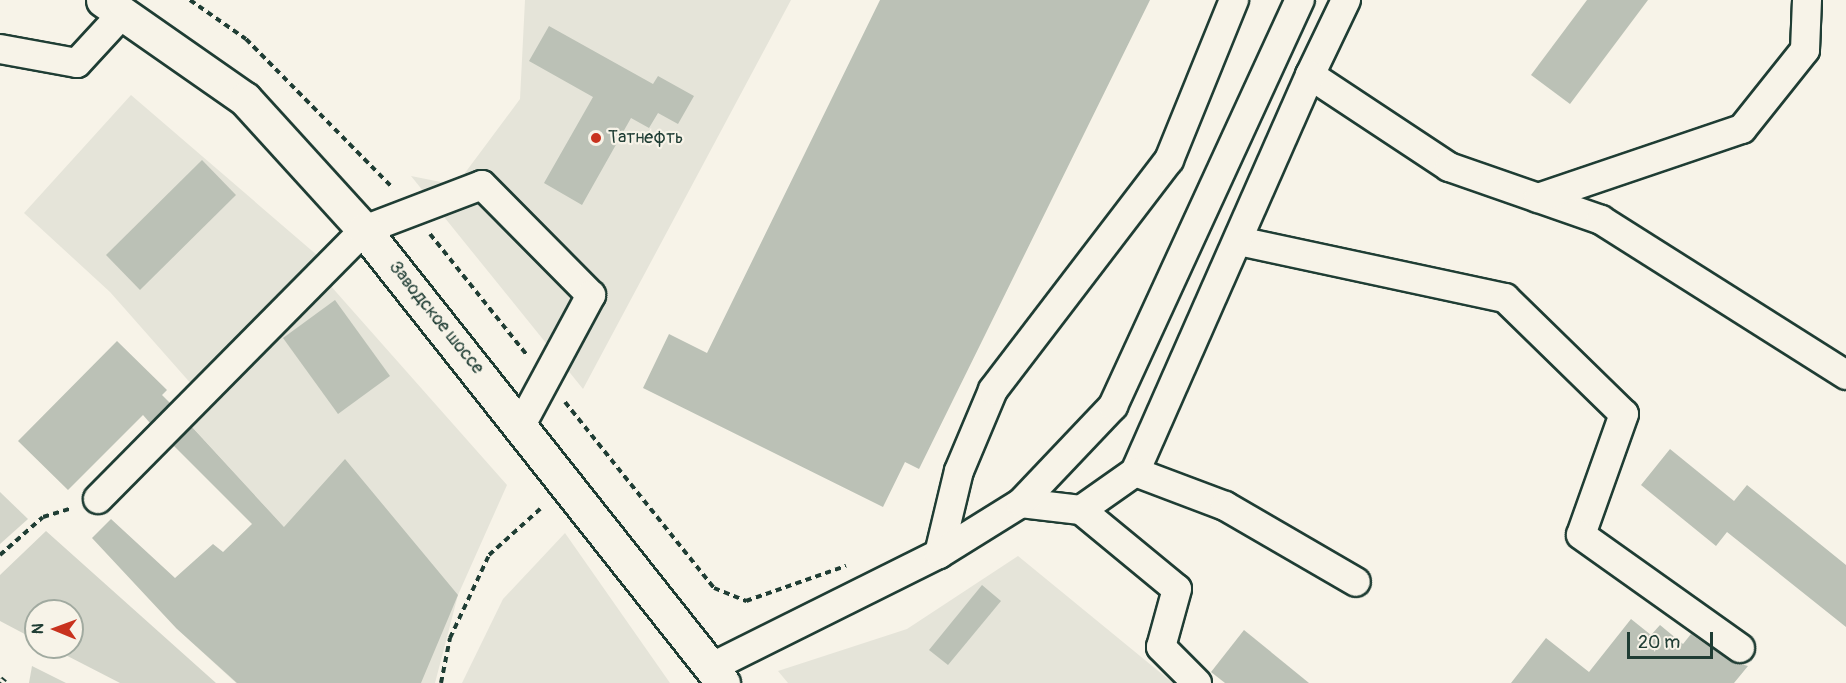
<!DOCTYPE html>
<html>
<head>
<meta charset="utf-8">
<style>
  body { margin:0 }
  #map { position:relative; width:1846px; height:683px; overflow:hidden; background:#f7f3e8; font-family:Pangolin,sans-serif }
  div>[style] { position:absolute }
  [style*='--x'] { left:calc(var(--x)*1px); top:calc(var(--y)*1px); width:calc(var(--w)*1px); rotate:calc(var(--a)*1deg) }
  .built>* { inset:0; background:#e5e4d9 }
  .green>* { inset:0; background:#d3d5ca }
  .building>* { inset:0; background:#bbc1b6 }
  .path>* { height:4px; margin-top:-2px; transform-origin:0; background:repeating-linear-gradient(90deg,#1f3d34 0 6px,transparent 0 10.5px) }
  .roads { filter:drop-shadow(2px 0 #1f3d34) drop-shadow(-2px 0 #1f3d34) drop-shadow(0 2px #1f3d34) drop-shadow(0 -2px #1f3d34) }
  .minor>* { height:28px; margin:-14px; padding:0 14px; transform-origin:14px; border-radius:14px; background:#f7f3e8 }
  .major>* { height:33px; margin:-16.5px; padding:0 16.5px; transform-origin:16.5px; border-radius:16.5px; background:#f7f3e8 }
  .rail>* { height:7px; margin-top:-3.5px; transform-origin:0; background:repeating-linear-gradient(90deg,#f7f3e8 0 14px,#1f3d34 0 28px); box-sizing:border-box; border-block:2px solid #1f3d34 }
  .dots>* { width:16px; height:16px; translate:-50% -50%; box-sizing:border-box; border:3px solid #f7f3e8; border-radius:50% }
  span { translate:-50% -50%; white-space:nowrap; text-align:center; line-height:1.15; -webkit-text-stroke:4.5px #f7f3e8; paint-order:stroke }
  .poi-label { font-size:18px; color:#1f3d34 }
  .left { translate:0 -50%; text-align:left }
  .street-label { font-size:18px; color:#1f3d34 }
  .north { position:absolute; left:24px; top:599px; width:60px; height:60px; box-sizing:border-box; background:#f7f3e8; border:2px solid #a1aaa0; border-radius:50%; rotate:271deg; font-size:16px; font-weight:700; line-height:24px; text-align:center; color:#1f3d34 }
  .north::after { content:''; display:block; margin:auto; width:21px; height:27px; background:#c8321e; clip-path:polygon(50% 0,100% 100%,50% 72%,0 100%) }
  .scale { position:absolute; left:1627px; top:632px; width:86px; height:27px; box-sizing:border-box; border:3px solid #1f3d34; border-top:0; padding-left:8px; font-size:18px; line-height:21px; white-space:nowrap; color:#1f3d34; -webkit-text-stroke:4px #f7f3e8; paint-order:stroke }
</style>
</head>
<body>
<div id="map">
  <div class="built">
    <div style="clip-path:polygon(525px 0,791px 0,583px 389px,411px 176px,456px 185px,520px 99px)"></div>
    <div style="clip-path:polygon(131px 95px,325px 262px,193px 386px,110px 292px,24px 213px)"></div>
    <div style="clip-path:polygon(329px 284px,507px 485px,458px 595px,435px 683px,236px 683px,176px 628px,284px 527px,184px 418px)"></div>
    <div style="clip-path:polygon(565px 533px,670px 683px,462px 683px,503px 599px)"></div>
    <div style="clip-path:polygon(1018px 556px,1173px 683px,788px 683px,778px 671px,907px 629px)"></div>
  </div>
  <div class="green">
    <div style="clip-path:polygon(0 492px,28px 519px,0 544px)"></div>
    <div style="clip-path:polygon(46px 531px,216px 683px,120px 683px,50px 647px,72px 647px,72px 611px,36px 611px,36px 640px,0 621px,0 575px)"></div>
    <div style="clip-path:polygon(32px 666px,66px 683px,29px 683px)"></div>
  </div>
  <div class="building">
    <div style="clip-path:polygon(880px 0,1150px 0,919px 469px,905px 462px,883px 507px,643px 388px,669px 334px,707px 353px)"></div>
    <div style="clip-path:polygon(1587px 0,1648px 0,1570px 104px,1531px 75px)"></div>
    <div style="clip-path:polygon(549px 26px,653px 84px,658px 76px,694px 96px,678px 124px,658px 113px,649px 128px,631px 118px,582px 205px,544px 183px,593px 97px,529px 61px)"></div>
    <div style="clip-path:polygon(202px 160px,236px 195px,140px 290px,106px 255px)"></div>
    <div style="clip-path:polygon(335px 300px,390px 376px,338px 414px,283px 338px)"></div>
    <div style="clip-path:polygon(117px 341px,167px 390px,162px 395px,170px 403px,150px 423px,143px 415px,68px 490px,18px 441px)"></div>
    <div style="clip-path:polygon(192px 427px,284px 527px,345px 459px,458px 595px,421px 683px,237px 683px,176px 628px,92px 538px,111px 519px,175px 578px,213px 544px,223px 552px,252px 524px,174px 446px)"></div>
    <div style="clip-path:polygon(1670px 449px,1734px 501px,1747px 485px,1846px 565px,1846px 627px,1727px 532px,1716px 546px,1641px 485px)"></div>
    <div style="clip-path:polygon(982px 585px,1001px 601px,948px 665px,929px 650px)"></div>
    <div style="clip-path:polygon(1631px 619px,1651px 635px,1660px 625px,1683px 644px,1691px 634px,1730px 661px,1748px 666px,1734px 683px,1511px 683px,1546px 638px,1589px 672px)"></div>
    <div style="clip-path:polygon(1244px 630px,1309px 683px,1225px 683px,1211px 672px)"></div>
  </div>
  <div class="path">
    <div style="--x:190;--y:0;--w:68;--a:34.9"></div>
    <div style="--x:246;--y:39;--w:209;--a:45.4"></div>
    <div style="--x:430;--y:234;--w:154;--a:51.3"></div>
    <div style="--x:565;--y:402;--w:238;--a:51.3"></div>
    <div style="--x:714;--y:588;--w:35;--a:22"></div>
    <div style="--x:746;--y:601;--w:106;--a:-19.3"></div>
    <div style="--x:0;--y:555;--w:57;--a:-41.5"></div>
    <div style="--x:43;--y:517;--w:31;--a:-17"></div>
    <div style="--x:441;--y:683;--w:46;--a:-78.7"></div>
    <div style="--x:450;--y:638;--w:92;--a:-64.8"></div>
    <div style="--x:489;--y:555;--w:69;--a:-42"></div>
  </div>
  <div class="roads">
    <div class="minor">
      <div style="--x:1346;--y:0;--w:83;--a:115.6"></div>
      <div style="--x:1310;--y:75;--w:167;--a:33.5"></div>
      <div style="--x:1449;--y:167;--w:161;--a:19.2"></div>
      <div style="--x:1601;--y:220;--w:290;--a:32.3"></div>
      <div style="--x:0;--y:49;--w:78;--a:10.3"></div>
      <div style="--x:77;--y:63;--w:68;--a:-47.4"></div>
      <div style="--x:1538;--y:198;--w:215;--a:-18.7"></div>
      <div style="--x:1742;--y:129;--w:101;--a:-51.4"></div>
      <div style="--x:1805;--y:50;--w:50;--a:-87.7"></div>
      <div style="--x:1239;--y:241;--w:272;--a:12.1"></div>
      <div style="--x:1505;--y:298;--w:166;--a:44.3"></div>
      <div style="--x:1624;--y:414;--w:128;--a:109.6"></div>
      <div style="--x:1581;--y:535;--w:195;--a:35.4"></div>
      <div style="--x:1135;--y:472;--w:434;--a:-66.2"></div>
      <div style="--x:98;--y:499;--w:378;--a:-45.3"></div>
      <div style="--x:364;--y:230;--w:126;--a:-20.9"></div>
      <div style="--x:482;--y:185;--w:155;--a:45.3"></div>
      <div style="--x:591;--y:295;--w:145;--a:118.3"></div>
      <div style="--x:1021;--y:503;--w:60;--a:6.7"></div>
      <div style="--x:1081;--y:510;--w:124;--a:39.5"></div>
      <div style="--x:1177;--y:589;--w:60;--a:105.4"></div>
      <div style="--x:1161;--y:647;--w:51;--a:45"></div>
      <div style="--x:1081;--y:510;--w:66;--a:-35.1"></div>
      <div style="--x:1135;--y:472;--w:96;--a:20.7"></div>
      <div style="--x:1225;--y:506;--w:151;--a:30.1"></div>
      <div style="--x:939;--y:554;--w:85;--a:-76.5"></div>
      <div style="--x:959;--y:471;--w:88;--a:-67.2"></div>
      <div style="--x:993;--y:390;--w:290;--a:-52.6"></div>
      <div style="--x:1169;--y:160;--w:173;--a:-67.9"></div>
      <div style="--x:710;--y:668;--w:256;--a:-26.5"></div>
      <div style="--x:939;--y:554;--w:97;--a:-31.9"></div>
      <div style="--x:1021;--y:503;--w:134;--a:-46.5"></div>
      <div style="--x:1113;--y:406;--w:447;--a:-65.3"></div>
    </div>
    <div class="major">
      <div style="--x:103;--y:0;--w:173;--a:34.9"></div>
      <div style="--x:245;--y:99;--w:177;--a:47.7"></div>
      <div style="--x:364;--y:230;--w:578;--a:51.6"></div>
    </div>
  </div>
  <div class="rail">
    <div style="--x:0;--y:679;--w:6;--a:39"></div>
  </div>
  <div class="dots">
    <div style="left:596px;top:138px;background:#c8321e"></div>
  </div>
  <div class="poi-label">
    <span class="left" style="left:608px;top:138px">Татнефть</span>
  </div>
  <div class="street-label">
    <span style="left:436px;top:318px;rotate:51deg">Заводское шоссе</span>
  </div>
  <div class="north">N</div>
  <div class="scale">20 m</div>
</div>
</body>
</html>
